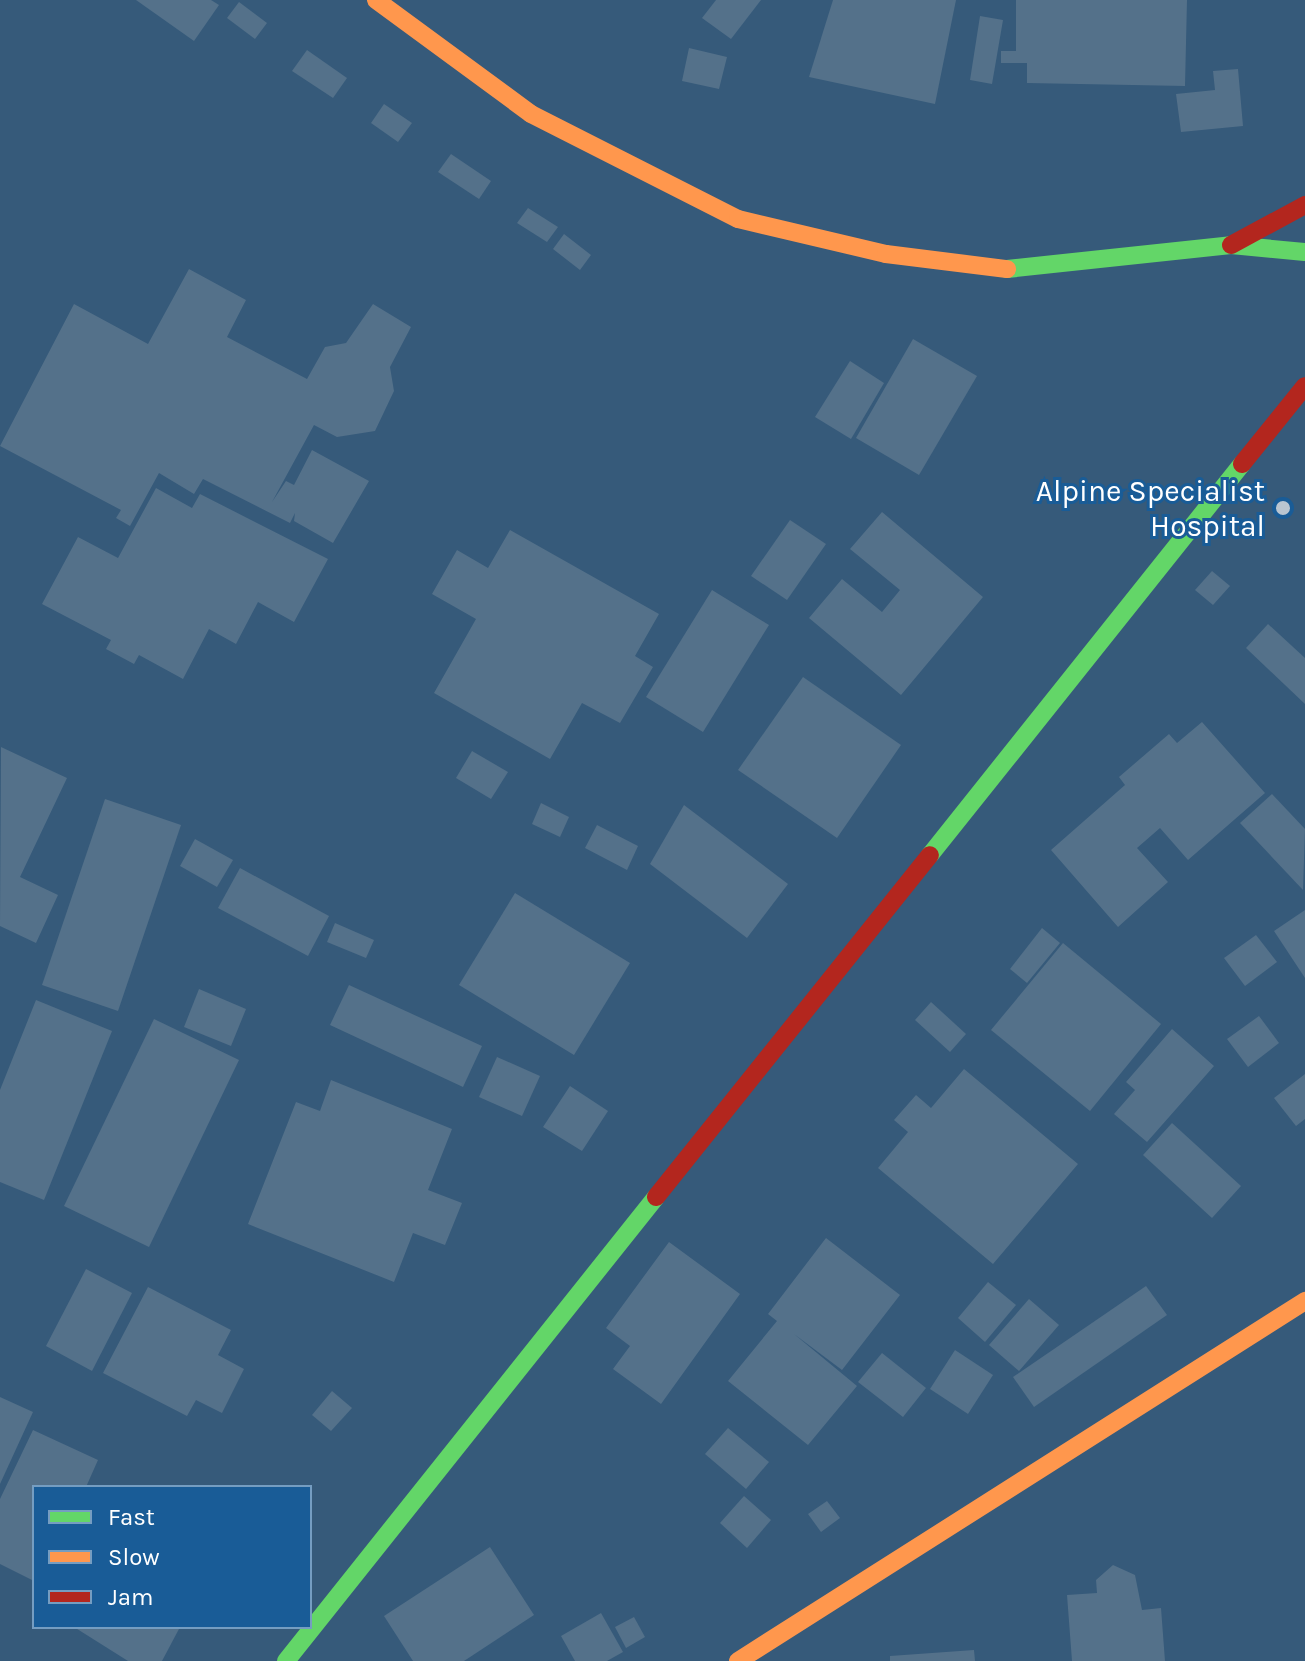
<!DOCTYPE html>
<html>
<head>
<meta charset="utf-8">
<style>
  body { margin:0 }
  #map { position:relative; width:1305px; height:1661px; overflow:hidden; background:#365a7a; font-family:Karla,sans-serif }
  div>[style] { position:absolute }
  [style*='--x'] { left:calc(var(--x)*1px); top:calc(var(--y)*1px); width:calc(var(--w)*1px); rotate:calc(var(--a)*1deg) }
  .building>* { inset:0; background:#54718a }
  .fast>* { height:18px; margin:-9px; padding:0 9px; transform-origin:9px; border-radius:9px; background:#63d668 }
  .slow>* { height:18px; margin:-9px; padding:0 9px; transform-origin:9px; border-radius:9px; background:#ff974d }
  .jam>* { height:18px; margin:-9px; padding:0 9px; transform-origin:9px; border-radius:9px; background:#b3261e }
  .dots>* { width:22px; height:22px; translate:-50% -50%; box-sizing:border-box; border:4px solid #195c97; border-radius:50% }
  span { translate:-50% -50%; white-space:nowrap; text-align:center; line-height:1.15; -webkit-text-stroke:6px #195c97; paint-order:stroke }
  .poi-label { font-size:30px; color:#fff }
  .right { translate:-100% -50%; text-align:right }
  .legend { position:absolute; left:32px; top:1485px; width:280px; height:144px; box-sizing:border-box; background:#195c97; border:2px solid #759dc1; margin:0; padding:10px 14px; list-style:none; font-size:24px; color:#fff }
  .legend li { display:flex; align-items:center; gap:16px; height:40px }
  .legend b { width:40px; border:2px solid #759dc1 }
</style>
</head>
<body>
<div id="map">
  <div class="building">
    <div style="clip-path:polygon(136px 0,211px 0,219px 5px,194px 41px)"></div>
    <div style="clip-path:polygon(716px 0,761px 0,731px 39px,702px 18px)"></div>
    <div style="clip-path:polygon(833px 0,956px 0,935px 104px,809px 77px)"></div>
    <div style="clip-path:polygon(1016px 0,1187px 0,1185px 86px,1027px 83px,1027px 63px,1001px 63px,1001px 51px,1016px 51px)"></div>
    <div style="clip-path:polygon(239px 2px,267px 23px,255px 39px,227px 18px)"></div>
    <div style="clip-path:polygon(980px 16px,1003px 20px,992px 84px,970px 80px)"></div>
    <div style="clip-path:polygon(689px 48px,727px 57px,719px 89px,682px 81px)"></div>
    <div style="clip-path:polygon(307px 50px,347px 78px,333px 98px,292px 71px)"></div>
    <div style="clip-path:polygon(1238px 69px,1243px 126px,1181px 132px,1176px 94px,1215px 90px,1213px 71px)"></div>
    <div style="clip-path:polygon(384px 104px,412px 123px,398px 142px,371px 123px)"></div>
    <div style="clip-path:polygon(451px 154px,491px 181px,479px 199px,438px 172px)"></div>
    <div style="clip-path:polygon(528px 208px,558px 227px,547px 242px,517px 223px)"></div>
    <div style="clip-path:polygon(564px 234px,591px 255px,580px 270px,553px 249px)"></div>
    <div style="clip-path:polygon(189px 269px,246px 300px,227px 337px,307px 379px,325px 347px,346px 343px,373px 304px,411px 327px,390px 367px,394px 391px,375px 431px,337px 437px,314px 425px,272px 502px,286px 481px,294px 485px,312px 450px,369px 481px,333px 543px,294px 521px,295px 513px,290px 523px,203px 479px,194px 494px,159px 473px,130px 526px,116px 518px,121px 510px,0 446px,74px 304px,148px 344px)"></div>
    <div style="clip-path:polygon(913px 339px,977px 376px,919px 475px,856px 438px)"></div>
    <div style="clip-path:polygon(850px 361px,884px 383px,851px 439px,815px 417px)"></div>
    <div style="clip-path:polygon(156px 488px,192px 508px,200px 494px,328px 559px,294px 622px,258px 602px,236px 644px,209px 629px,183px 679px,139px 655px,134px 664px,106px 649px,111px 640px,42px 604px,78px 537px,118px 558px)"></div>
    <div style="clip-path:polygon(882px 512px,983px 597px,901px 695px,809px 618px,842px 579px,882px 612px,900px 590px,850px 549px)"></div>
    <div style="clip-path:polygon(790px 520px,826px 544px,787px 600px,751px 576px)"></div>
    <div style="clip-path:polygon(510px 530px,659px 614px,635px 656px,653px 667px,620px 723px,582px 703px,550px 759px,434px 693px,476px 619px,432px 594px,457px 550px,488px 568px)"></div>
    <div style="clip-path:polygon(1212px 571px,1230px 586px,1213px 605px,1195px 590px)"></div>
    <div style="clip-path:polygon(712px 590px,769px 625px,703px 732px,646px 697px)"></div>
    <div style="clip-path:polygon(1268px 624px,1305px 658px,1305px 704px,1246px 648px)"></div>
    <div style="clip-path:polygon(803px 677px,901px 745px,837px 838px,738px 770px)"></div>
    <div style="clip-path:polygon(1202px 722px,1265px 793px,1188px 860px,1160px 828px,1137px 848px,1168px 882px,1118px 927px,1051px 850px,1125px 785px,1119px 777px,1169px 734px,1177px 743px)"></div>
    <div style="clip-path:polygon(1px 747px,67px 778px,20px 877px,58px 895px,36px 943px,0 926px)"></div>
    <div style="clip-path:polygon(472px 751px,508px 772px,491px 799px,456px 778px)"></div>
    <div style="clip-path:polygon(1272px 794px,1305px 829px,1303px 890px,1240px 823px)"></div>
    <div style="clip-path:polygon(105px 799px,181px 825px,118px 1011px,42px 985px)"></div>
    <div style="clip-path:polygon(541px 803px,569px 817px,560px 837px,532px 824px)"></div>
    <div style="clip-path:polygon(684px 805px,788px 884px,747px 938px,650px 864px)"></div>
    <div style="clip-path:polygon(597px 825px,638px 846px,627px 870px,585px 848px)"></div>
    <div style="clip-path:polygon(195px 839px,233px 860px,217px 887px,180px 866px)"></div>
    <div style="clip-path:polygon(240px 868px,329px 916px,308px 956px,218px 908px)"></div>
    <div style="clip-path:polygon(515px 893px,630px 963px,574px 1055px,459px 985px)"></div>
    <div style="clip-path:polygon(1305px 910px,1305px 978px,1274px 931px)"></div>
    <div style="clip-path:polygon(335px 923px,374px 940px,366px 958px,327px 942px)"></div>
    <div style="clip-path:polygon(1042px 928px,1060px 943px,1027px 983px,1010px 969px)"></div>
    <div style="clip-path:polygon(1256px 935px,1277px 962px,1245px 986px,1224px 958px)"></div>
    <div style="clip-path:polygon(1063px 943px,1161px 1024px,1090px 1111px,991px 1030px)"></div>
    <div style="clip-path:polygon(349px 985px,482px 1046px,463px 1087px,330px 1025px)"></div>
    <div style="clip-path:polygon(199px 989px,246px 1009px,231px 1046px,184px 1027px)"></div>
    <div style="clip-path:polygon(36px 1000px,112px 1031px,44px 1200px,0 1182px,0 1090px)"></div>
    <div style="clip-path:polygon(931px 1002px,966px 1034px,950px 1052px,915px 1020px)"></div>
    <div style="clip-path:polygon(1259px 1016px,1279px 1043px,1248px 1067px,1227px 1039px)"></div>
    <div style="clip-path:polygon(154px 1019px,239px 1060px,149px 1247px,64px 1206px)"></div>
    <div style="clip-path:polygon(1172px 1029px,1214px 1066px,1147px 1142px,1114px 1114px,1135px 1090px,1126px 1082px)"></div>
    <div style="clip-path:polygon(497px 1057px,540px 1076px,522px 1116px,479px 1097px)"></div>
    <div style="clip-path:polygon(964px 1069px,1078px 1164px,993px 1264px,878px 1168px,908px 1132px,894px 1120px,916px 1095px,931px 1108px)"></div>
    <div style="clip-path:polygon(1305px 1074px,1305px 1119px,1296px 1126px,1274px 1098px)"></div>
    <div style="clip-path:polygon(331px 1080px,452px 1129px,428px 1190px,462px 1203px,445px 1245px,413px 1233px,394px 1282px,248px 1224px,296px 1102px,320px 1111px)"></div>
    <div style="clip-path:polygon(570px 1086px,608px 1111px,582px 1151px,543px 1127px)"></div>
    <div style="clip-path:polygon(1172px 1123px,1241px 1186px,1212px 1218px,1143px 1155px)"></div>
    <div style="clip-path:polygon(826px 1238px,900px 1295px,842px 1370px,794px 1334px,857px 1386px,808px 1445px,728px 1381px,777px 1321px,768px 1314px)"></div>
    <div style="clip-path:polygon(669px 1242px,740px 1294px,661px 1404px,613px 1369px,630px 1346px,606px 1328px)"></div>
    <div style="clip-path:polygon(86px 1269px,132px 1293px,92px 1371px,46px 1346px)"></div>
    <div style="clip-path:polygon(988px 1282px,1016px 1305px,985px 1342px,958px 1318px)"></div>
    <div style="clip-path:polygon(1146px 1286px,1167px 1315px,1034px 1407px,1013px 1377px)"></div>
    <div style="clip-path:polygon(148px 1287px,231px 1330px,218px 1355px,244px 1369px,222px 1413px,196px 1400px,187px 1416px,103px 1373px)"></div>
    <div style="clip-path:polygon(1029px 1299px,1059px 1325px,1019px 1371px,989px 1345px)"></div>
    <div style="clip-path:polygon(955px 1350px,993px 1375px,968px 1414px,930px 1389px)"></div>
    <div style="clip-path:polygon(882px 1353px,926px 1388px,903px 1417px,858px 1382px)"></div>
    <div style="clip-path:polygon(332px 1391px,352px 1408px,331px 1431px,312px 1415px)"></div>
    <div style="clip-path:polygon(0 1397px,33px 1412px,0 1484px)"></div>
    <div style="clip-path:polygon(728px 1428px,769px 1462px,746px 1489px,705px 1454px)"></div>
    <div style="clip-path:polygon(33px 1430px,98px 1460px,86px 1487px,34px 1487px,34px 1581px,0 1564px,0 1499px)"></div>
    <div style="clip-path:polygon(744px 1496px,771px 1520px,747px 1548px,720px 1523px)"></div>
    <div style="clip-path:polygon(827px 1501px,840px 1518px,821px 1532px,808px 1514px)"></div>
    <div style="clip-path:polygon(490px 1547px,534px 1615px,464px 1661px,413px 1661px,384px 1616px)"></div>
    <div style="clip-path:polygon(1113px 1565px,1135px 1575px,1142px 1610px,1161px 1608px,1165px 1661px,1072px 1661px,1067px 1595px,1097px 1593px,1096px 1580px)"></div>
    <div style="clip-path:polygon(601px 1613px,623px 1652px,607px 1661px,575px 1661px,561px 1636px)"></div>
    <div style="clip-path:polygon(634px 1617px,645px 1637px,626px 1648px,615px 1627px)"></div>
    <div style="clip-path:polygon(74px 1627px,180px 1627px,162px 1661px,128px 1661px)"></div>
    <div style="clip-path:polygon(974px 1650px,975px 1661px,890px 1661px,890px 1656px)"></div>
  </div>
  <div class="fast">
    <div style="--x:1007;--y:269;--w:225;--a:-6.1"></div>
    <div style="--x:1231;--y:245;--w:74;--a:5.4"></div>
    <div style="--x:930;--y:855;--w:500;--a:-51.41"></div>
    <div style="--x:286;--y:1661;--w:593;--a:-51.43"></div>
  </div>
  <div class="slow">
    <div style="--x:376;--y:0;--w:192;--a:36.3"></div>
    <div style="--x:531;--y:114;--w:232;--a:26.9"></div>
    <div style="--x:738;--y:219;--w:152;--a:13.3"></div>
    <div style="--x:886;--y:254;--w:122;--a:7.1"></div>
    <div style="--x:738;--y:1661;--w:672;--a:-32.41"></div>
  </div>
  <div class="jam">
    <div style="--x:1231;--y:245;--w:84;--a:-28.4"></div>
    <div style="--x:1242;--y:464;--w:100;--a:-51.1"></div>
    <div style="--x:656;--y:1197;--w:438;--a:-51.3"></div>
  </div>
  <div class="dots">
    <div style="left:1283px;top:508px;background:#b9c5d0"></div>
  </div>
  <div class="poi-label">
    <span class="right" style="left:1265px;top:508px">Alpine Specialist<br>Hospital</span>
  </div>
  <ul class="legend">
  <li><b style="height:10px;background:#63d668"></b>Fast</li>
  <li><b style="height:10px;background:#ff974d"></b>Slow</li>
  <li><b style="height:10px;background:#b3261e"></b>Jam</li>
  </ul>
</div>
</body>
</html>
